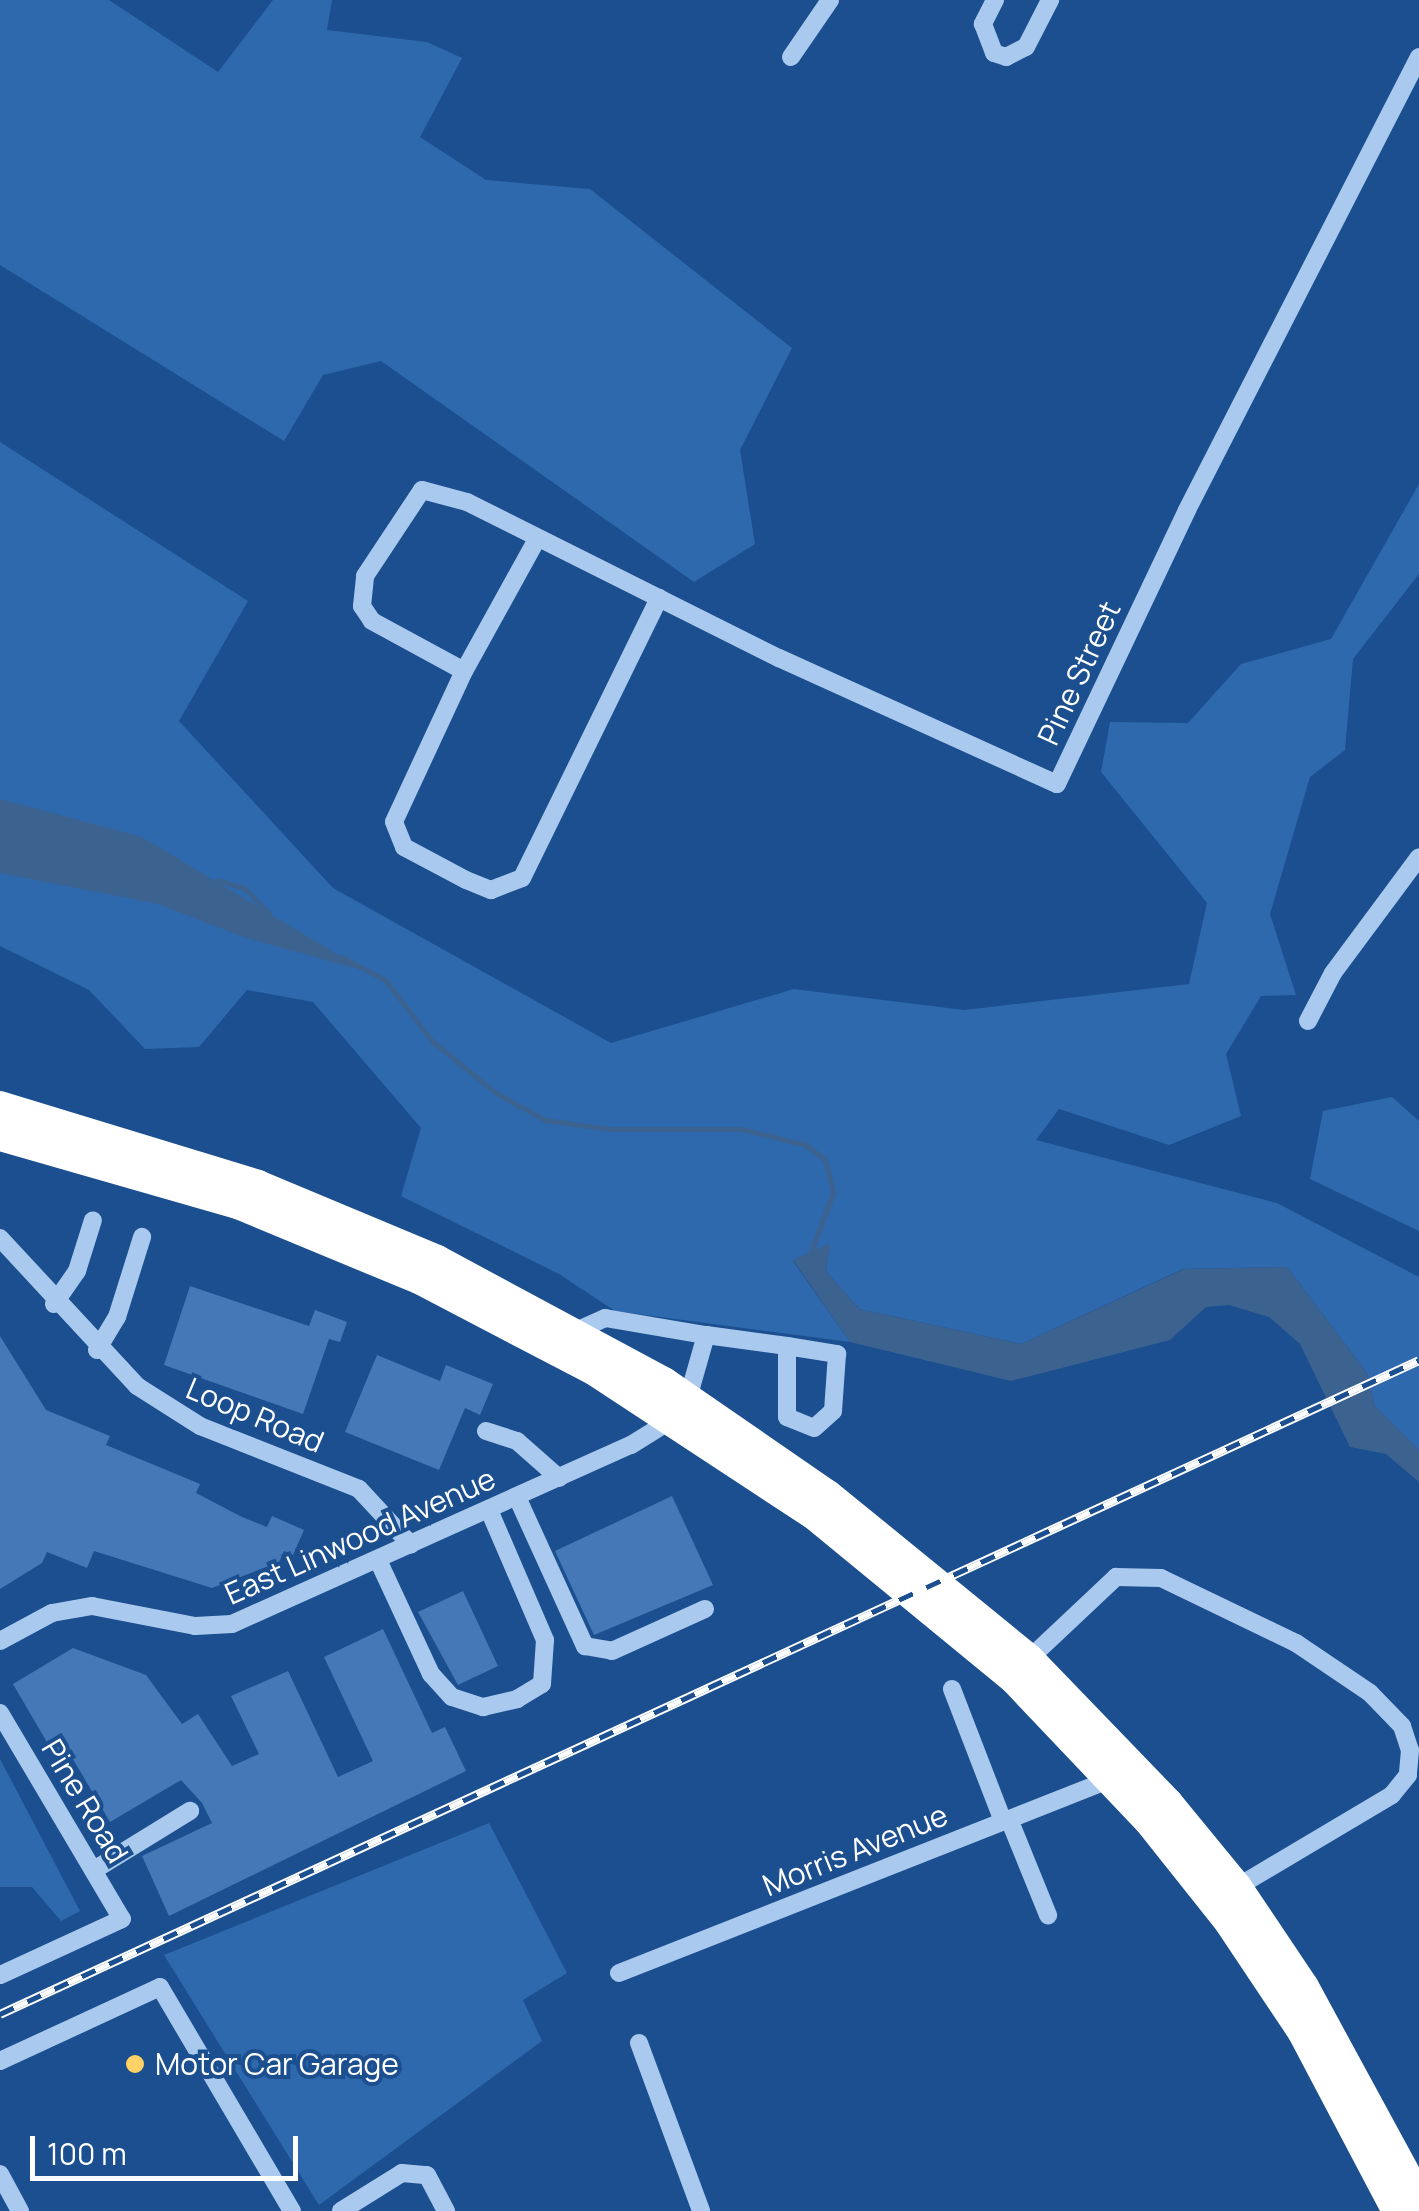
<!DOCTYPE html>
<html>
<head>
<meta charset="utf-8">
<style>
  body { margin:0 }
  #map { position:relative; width:1419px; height:2211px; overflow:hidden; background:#1b4f8f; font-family:Manrope,sans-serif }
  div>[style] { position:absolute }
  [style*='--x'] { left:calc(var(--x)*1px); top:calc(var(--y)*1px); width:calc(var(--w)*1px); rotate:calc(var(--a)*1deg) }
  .green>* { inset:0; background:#2e69ad }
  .water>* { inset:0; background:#3c6290 }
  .stream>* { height:5px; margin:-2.5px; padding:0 2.5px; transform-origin:2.5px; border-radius:2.5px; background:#3c6290 }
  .building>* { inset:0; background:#4478b7 }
  .minor>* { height:18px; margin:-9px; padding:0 9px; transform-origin:9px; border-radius:9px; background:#a9c9ee }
  .highway>* { height:30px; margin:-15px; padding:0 15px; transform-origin:15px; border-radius:15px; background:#fff }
  .rail>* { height:9px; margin-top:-4.5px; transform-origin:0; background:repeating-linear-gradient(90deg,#1b4f8f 0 15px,#fff 0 30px); box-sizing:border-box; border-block:2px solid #fff }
  .dots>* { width:28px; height:28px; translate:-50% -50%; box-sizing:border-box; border:5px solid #1b4f8f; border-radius:50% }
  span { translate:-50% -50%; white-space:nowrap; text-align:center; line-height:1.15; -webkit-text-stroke:8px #1b4f8f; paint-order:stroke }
  .street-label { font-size:30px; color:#fff }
  .poi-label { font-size:30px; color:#fff }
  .left { translate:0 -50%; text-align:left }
  .scale { position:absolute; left:30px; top:2136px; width:268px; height:45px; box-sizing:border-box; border:5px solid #fff; border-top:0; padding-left:12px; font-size:30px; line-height:35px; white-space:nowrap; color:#fff; -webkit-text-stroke:8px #1b4f8f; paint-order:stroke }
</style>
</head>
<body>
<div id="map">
  <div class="green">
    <div style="clip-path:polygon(0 0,109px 0,218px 72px,273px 0,332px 0,327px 30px,427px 42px,462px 58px,420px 137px,486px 180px,590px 189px,792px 348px,740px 450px,755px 544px,694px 582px,381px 361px,323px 375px,284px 441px,0 265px)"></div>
    <div style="clip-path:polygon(0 442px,248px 601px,179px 721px,333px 888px,611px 1043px,794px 989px,964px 1010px,1189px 984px,1207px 903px,1101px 772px,1110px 722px,1188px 723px,1241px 664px,1331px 639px,1419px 484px,1419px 574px,1353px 659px,1345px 750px,1310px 777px,1270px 914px,1296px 995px,1261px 996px,1226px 1054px,1241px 1116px,1169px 1145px,1059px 1109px,1036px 1140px,1277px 1203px,1419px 1277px,1419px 1450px,1375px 1406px,1367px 1373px,1287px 1267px,1183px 1269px,1021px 1344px,859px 1309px,826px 1271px,829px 1244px,793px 1261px,850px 1342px,615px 1311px,559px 1274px,401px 1196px,421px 1128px,313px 1002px,247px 990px,199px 1047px,145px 1049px,89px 990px,0 946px)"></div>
    <div style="clip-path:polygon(1392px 1097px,1419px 1121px,1419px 1231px,1310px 1179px,1323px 1111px)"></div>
    <div style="clip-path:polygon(0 1759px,80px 1911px,61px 1921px,32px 1887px,0 1887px)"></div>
    <div style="clip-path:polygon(489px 1823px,567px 1973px,523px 2000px,542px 2041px,319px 2205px,164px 1955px)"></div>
  </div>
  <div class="water">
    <div style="clip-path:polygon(0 799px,142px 837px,365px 971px,246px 938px,158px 904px,0 873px)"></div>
    <div style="clip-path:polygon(830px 1243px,826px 1271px,859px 1309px,1021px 1344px,1184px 1269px,1287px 1267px,1367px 1373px,1375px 1406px,1419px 1450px,1419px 1482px,1386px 1454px,1350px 1447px,1300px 1344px,1269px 1317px,1229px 1305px,1206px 1307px,1170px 1340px,1011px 1381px,850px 1342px,793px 1260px)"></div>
  </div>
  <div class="stream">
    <div style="--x:217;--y:880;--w:28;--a:17"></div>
    <div style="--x:244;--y:888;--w:35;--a:45"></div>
    <div style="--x:342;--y:957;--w:49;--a:28.1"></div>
    <div style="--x:385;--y:980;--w:78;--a:52.3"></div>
    <div style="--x:433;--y:1042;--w:81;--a:39"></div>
    <div style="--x:496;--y:1093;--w:56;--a:28.9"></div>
    <div style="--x:545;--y:1120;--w:65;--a:8"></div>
    <div style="--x:609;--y:1129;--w:133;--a:0"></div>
    <div style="--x:742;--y:1129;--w:66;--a:14"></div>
    <div style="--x:806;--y:1145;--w:24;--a:38"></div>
    <div style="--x:825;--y:1160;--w:34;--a:76"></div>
    <div style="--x:833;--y:1193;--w:71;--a:110.7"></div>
  </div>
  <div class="building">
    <div style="clip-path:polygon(190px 1286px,309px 1326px,315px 1310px,347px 1322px,340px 1342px,329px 1339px,303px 1414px,164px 1365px)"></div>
    <div style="clip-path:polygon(0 1336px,46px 1410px,110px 1436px,106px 1445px,200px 1484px,196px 1493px,242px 1517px,267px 1527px,272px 1516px,304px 1530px,293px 1555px,284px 1551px,279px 1562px,212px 1588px,94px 1551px,87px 1568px,47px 1552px,42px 1563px,0 1589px)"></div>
    <div style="clip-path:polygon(377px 1355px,440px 1381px,446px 1365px,493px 1384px,480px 1415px,465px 1408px,439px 1470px,345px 1432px)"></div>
    <div style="clip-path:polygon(672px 1496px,713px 1585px,594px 1635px,555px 1551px)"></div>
    <div style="clip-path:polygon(463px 1591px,498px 1666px,458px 1685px,418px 1612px)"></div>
    <div style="clip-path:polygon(383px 1629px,432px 1733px,445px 1727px,466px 1771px,169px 1916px,142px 1856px,212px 1823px,202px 1803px,181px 1780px,110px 1822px,67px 1749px,55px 1756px,13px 1684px,73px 1648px,146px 1675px,182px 1724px,198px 1714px,232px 1766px,259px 1754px,231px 1696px,288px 1671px,338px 1777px,373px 1761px,324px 1657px)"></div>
  </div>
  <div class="minor">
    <div style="--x:995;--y:0;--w:27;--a:117"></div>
    <div style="--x:983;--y:24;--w:31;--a:69"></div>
    <div style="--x:994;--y:53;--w:13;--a:18"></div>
    <div style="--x:1006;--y:57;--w:22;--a:-27"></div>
    <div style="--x:1026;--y:47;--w:53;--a:-62.9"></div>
    <div style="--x:791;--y:57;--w:69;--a:-55.6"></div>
    <div style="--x:537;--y:539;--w:151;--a:118.9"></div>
    <div style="--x:464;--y:671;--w:166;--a:114.9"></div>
    <div style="--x:394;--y:822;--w:27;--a:68"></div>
    <div style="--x:404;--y:847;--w:70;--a:28"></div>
    <div style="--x:466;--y:880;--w:27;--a:22"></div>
    <div style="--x:491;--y:890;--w:33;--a:-21"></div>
    <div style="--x:522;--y:878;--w:312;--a:-63.9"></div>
    <div style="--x:464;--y:671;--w:105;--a:-151.5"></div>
    <div style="--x:372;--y:621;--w:18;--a:-124"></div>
    <div style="--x:362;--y:606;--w:30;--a:-84"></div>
    <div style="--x:365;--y:576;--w:103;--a:-56.5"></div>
    <div style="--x:422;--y:490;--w:47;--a:14.9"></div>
    <div style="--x:467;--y:502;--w:349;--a:26.6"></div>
    <div style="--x:779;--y:658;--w:305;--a:24.4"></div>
    <div style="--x:1057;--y:784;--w:303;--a:-64.6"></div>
    <div style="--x:1187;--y:510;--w:509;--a:-62.88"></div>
    <div style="--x:1308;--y:1021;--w:54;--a:-62.5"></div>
    <div style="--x:1333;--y:973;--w:144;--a:-53.4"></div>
    <div style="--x:0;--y:1238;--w:202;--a:47.2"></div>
    <div style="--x:137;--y:1386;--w:75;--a:32.4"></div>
    <div style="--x:200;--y:1426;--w:171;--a:21.6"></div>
    <div style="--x:359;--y:1489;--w:76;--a:47.1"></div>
    <div style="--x:54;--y:1304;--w:40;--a:-55.1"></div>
    <div style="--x:77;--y:1271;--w:53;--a:-72.6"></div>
    <div style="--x:576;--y:1331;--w:32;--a:-24"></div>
    <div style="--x:605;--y:1318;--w:102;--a:9.6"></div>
    <div style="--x:706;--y:1335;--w:66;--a:105.9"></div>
    <div style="--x:706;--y:1335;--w:82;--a:7.7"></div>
    <div style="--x:787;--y:1346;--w:51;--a:9.1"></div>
    <div style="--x:837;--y:1354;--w:57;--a:94"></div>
    <div style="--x:833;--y:1411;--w:25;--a:138"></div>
    <div style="--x:814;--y:1428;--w:29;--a:-158"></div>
    <div style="--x:787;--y:1417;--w:71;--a:-90"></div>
    <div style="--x:97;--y:1350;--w:39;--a:-59"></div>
    <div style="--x:117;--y:1317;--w:84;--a:-72.6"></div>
    <div style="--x:486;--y:1431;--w:33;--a:18"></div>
    <div style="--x:517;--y:1441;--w:56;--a:41.4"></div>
    <div style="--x:517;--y:1497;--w:164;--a:65.5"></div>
    <div style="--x:585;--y:1646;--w:27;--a:10"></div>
    <div style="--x:612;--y:1651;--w:102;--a:-24.3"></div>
    <div style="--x:378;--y:1560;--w:126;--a:65.1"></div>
    <div style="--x:431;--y:1674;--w:31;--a:48"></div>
    <div style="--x:452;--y:1697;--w:33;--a:18"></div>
    <div style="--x:483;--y:1707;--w:35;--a:-13"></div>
    <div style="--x:517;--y:1699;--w:29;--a:-31"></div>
    <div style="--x:542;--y:1684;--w:44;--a:-86.1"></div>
    <div style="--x:545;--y:1640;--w:142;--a:-113.3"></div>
    <div style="--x:0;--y:1641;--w:59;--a:-28.3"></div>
    <div style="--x:52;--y:1613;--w:41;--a:-9.9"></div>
    <div style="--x:92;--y:1606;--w:105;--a:11"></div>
    <div style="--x:195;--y:1626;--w:37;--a:-3"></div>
    <div style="--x:232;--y:1624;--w:437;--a:-24.2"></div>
    <div style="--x:631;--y:1445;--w:49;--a:-31.8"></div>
    <div style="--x:1029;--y:1659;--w:120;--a:-43.3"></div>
    <div style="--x:1116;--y:1577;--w:45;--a:1.3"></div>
    <div style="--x:1161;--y:1578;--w:150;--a:25.7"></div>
    <div style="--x:1296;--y:1643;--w:89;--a:34"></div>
    <div style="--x:1370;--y:1693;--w:46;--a:45.9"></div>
    <div style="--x:1402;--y:1726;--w:25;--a:72"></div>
    <div style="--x:1410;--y:1750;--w:25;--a:95"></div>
    <div style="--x:1408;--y:1775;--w:26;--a:129"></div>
    <div style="--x:1392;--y:1795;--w:180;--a:149.3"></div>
    <div style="--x:952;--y:1689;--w:142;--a:68.9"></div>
    <div style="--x:0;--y:1713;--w:239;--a:59.4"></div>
    <div style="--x:122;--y:1919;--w:134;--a:155.3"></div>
    <div style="--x:1009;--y:1819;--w:104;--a:67.9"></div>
    <div style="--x:94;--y:1870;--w:113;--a:-31.6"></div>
    <div style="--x:619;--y:1973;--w:529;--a:-21.52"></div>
    <div style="--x:639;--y:2043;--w:179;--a:69.7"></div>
    <div style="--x:0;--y:2061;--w:176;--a:-24.8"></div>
    <div style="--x:160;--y:1987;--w:260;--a:59.5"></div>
    <div style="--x:0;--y:2174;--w:42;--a:61.6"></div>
    <div style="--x:341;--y:2211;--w:72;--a:-31.9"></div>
    <div style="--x:402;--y:2173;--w:25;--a:5"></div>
    <div style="--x:427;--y:2175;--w:41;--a:62.2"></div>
  </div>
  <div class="highway">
    <div style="--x:0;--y:1106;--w:270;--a:17"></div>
    <div style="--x:258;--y:1185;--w:194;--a:22.7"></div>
    <div style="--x:437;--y:1260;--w:258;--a:28.3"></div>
    <div style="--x:664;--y:1382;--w:199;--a:34.6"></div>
    <div style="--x:828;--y:1495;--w:259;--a:39.2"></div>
    <div style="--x:1029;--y:1659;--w:200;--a:46"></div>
    <div style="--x:1168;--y:1803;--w:109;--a:50.6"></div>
    <div style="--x:1237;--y:1887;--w:120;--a:56.2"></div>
    <div style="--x:1304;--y:1987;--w:241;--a:61.5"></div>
    <div style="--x:0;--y:1136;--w:250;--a:16"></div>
    <div style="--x:240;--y:1205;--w:196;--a:22.5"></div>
    <div style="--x:421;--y:1280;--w:196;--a:27.6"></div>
    <div style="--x:595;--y:1371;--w:261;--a:33.3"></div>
    <div style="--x:813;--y:1514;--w:260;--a:39.4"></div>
    <div style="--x:1014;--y:1679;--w:195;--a:46.5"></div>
    <div style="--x:1148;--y:1820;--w:130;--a:51.5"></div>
    <div style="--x:1229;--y:1922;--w:131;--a:56.2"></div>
    <div style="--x:1302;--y:2031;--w:204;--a:62.2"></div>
  </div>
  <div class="rail">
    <div style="--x:0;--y:2014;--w:1562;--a:-24.74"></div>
  </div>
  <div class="dots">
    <div style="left:135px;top:2064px;background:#ffd166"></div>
  </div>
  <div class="street-label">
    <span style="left:1079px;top:673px;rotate:-65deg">Pine Street</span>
    <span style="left:255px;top:1415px;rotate:23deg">Loop Road</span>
    <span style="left:360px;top:1536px;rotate:-24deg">East Linwood Avenue</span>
    <span style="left:85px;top:1801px;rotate:59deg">Pine Road</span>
    <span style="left:855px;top:1850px;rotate:-22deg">Morris Avenue</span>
  </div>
  <div class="poi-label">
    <span class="left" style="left:155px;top:2064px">Motor Car Garage</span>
  </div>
  <div class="scale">100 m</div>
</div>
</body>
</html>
